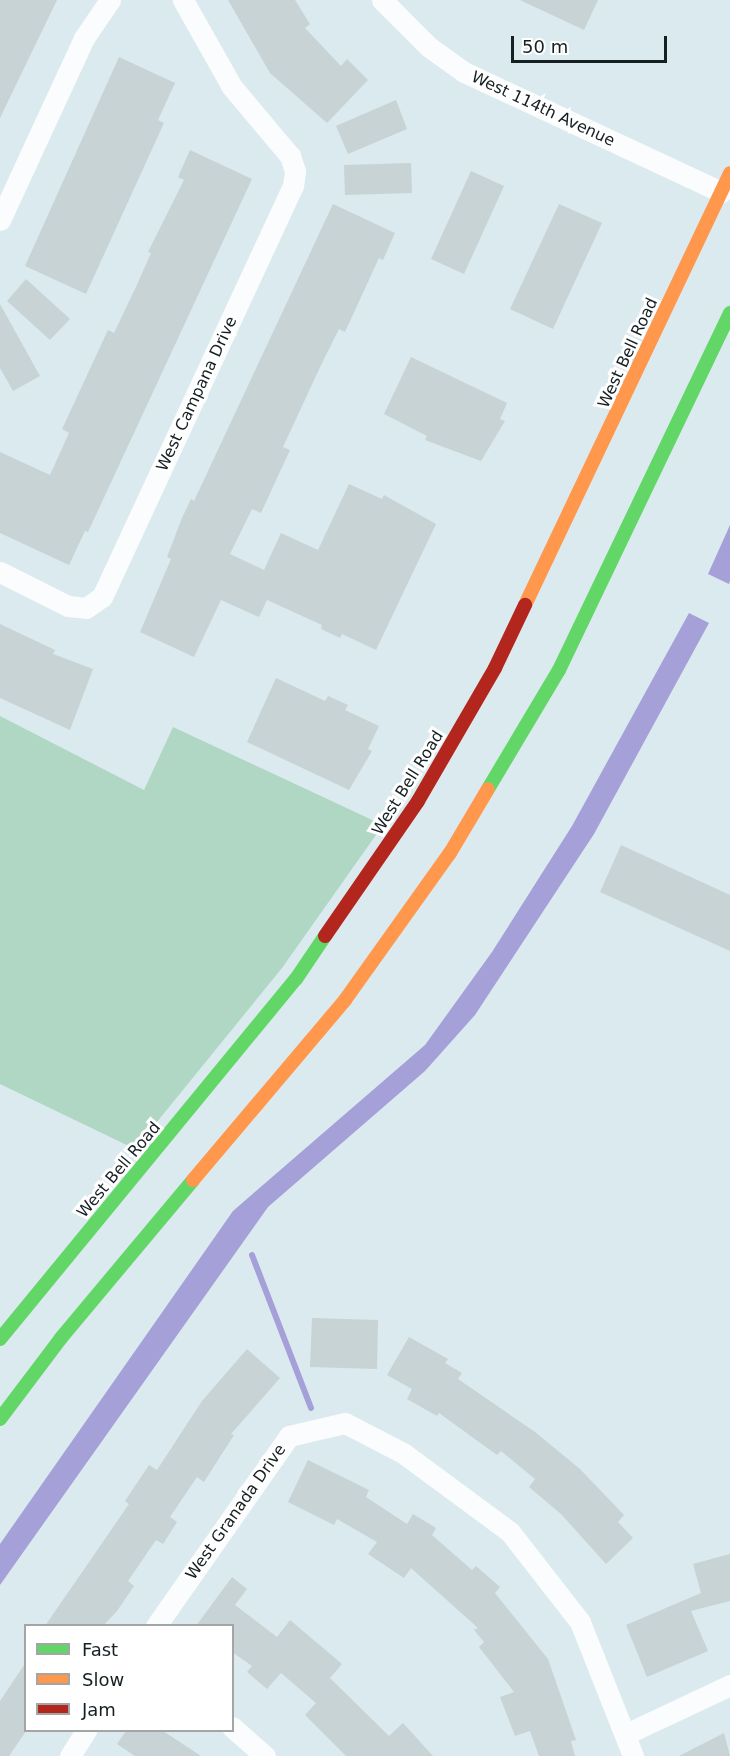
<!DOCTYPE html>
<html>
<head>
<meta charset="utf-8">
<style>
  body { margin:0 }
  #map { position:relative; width:730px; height:1756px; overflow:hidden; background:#dbeaef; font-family:"DejaVu Sans",sans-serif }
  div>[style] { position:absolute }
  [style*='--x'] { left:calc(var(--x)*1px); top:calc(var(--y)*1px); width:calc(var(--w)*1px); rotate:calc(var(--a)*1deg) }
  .green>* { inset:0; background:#b0d7c3 }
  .water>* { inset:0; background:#a5a0d8 }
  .stream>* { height:6px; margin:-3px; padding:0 3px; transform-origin:3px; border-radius:3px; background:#a5a0d8 }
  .building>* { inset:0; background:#c7d3d4 }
  .street>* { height:21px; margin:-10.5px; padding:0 10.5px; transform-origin:10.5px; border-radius:10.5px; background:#fafcfd }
  .fast>* { height:14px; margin:-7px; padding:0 7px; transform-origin:7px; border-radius:7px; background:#63d668 }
  .slow>* { height:14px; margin:-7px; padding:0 7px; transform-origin:7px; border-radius:7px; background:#ff974d }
  .jam>* { height:14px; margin:-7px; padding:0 7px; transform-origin:7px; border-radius:7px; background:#b3261e }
  span { translate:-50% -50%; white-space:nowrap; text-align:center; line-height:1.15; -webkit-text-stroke:6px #fff; paint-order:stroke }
  .street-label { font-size:16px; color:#162023 }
  .legend { position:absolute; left:24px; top:1624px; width:210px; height:108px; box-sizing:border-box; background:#fff; border:2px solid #a2a6a7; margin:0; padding:8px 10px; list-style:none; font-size:18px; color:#162023 }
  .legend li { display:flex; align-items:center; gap:12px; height:30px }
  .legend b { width:30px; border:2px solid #a2a6a7 }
  .scale { position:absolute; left:511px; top:36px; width:156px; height:27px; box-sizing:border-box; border:3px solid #162023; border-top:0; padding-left:8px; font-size:18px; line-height:21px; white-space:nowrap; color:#162023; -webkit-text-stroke:4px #fff; paint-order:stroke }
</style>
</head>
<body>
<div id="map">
  <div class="green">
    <div style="clip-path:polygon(0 716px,144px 790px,173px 727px,383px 825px,282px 968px,135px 1149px,0 1084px)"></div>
  </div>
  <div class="water">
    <div style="clip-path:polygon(730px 525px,730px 581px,729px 584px,708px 574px)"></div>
    <div style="clip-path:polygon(689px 613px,709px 623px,594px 834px,475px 1015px,425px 1071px,268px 1207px,0 1585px,0 1544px,233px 1211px,425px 1045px,492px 952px,572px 826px)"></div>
  </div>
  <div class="stream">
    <div style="--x:252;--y:1255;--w:164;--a:68.9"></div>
  </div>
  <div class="building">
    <div style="clip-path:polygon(0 0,57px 0,0 118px)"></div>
    <div style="clip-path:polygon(228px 0,295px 0,310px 24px,305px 28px,341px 66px,347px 59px,368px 80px,327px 123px,270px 73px)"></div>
    <div style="clip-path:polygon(520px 0,598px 0,584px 30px)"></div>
    <div style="clip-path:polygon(119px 57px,175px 83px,158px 120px,164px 123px,86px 294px,25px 266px)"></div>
    <div style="clip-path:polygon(396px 100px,407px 129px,348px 154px,336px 126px)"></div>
    <div style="clip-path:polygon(190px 150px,252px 179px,88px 532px,85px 531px,69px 565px,0 533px,0 452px,50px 475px,69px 433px,62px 429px,108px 330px,114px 333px,135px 289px,151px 253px,148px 252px,184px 180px,178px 177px)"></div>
    <div style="clip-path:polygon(411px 163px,412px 193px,345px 195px,344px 165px)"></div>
    <div style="clip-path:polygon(471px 171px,504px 186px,464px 274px,431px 259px)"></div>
    <div style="clip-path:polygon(333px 204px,395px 233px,383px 260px,379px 258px,345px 332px,339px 329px,322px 363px,283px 447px,290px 450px,261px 513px,252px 509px,230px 554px,264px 570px,281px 533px,318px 550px,349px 484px,382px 499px,384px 495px,436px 524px,376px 650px,342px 634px,340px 638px,321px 629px,322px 625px,267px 600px,259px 617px,221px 600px,194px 657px,140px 632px,171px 559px,167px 557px,182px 518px,191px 499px,194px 501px)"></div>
    <div style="clip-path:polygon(559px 204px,602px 223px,553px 329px,510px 309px)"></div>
    <div style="clip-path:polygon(26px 279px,70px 319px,50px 340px,7px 301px)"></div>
    <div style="clip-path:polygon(0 304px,40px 376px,13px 391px,0 368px)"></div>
    <div style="clip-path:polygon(411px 357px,507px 403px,500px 419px,505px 421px,481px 461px,425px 440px,427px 436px,384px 414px)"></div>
    <div style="clip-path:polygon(0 624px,55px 650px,53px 654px,93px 669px,70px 730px,0 698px)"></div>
    <div style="clip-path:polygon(276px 678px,325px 701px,328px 696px,348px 705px,345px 710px,379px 726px,368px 749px,372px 751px,349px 790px,247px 742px)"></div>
    <div style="clip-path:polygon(621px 845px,730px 895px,730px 951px,600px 892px)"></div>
    <div style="clip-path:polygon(312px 1318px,378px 1320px,377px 1369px,310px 1367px)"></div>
    <div style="clip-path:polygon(409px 1337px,448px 1359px,445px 1363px,462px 1373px,458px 1379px,535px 1432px,580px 1469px,624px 1515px,618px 1522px,633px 1538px,606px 1564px,561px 1514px,529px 1487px,535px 1479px,501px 1451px,497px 1455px,439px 1413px,437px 1416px,407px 1399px,412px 1389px,387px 1375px)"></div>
    <div style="clip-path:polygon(247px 1349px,280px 1378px,231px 1434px,234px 1435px,204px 1482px,197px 1477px,170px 1517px,177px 1522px,163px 1544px,156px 1540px,128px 1581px,134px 1586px,117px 1611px,103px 1626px,45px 1626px,129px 1504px,125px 1501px,149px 1465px,157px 1470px,202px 1401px)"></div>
    <div style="clip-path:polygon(308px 1460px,369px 1490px,366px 1497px,407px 1524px,413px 1514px,436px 1528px,432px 1535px,472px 1570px,476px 1566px,500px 1587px,495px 1593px,548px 1659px,576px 1740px,571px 1741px,575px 1756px,539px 1756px,530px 1731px,515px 1736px,500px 1697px,514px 1692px,479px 1647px,484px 1642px,474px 1630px,478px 1628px,411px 1568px,404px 1578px,368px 1554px,377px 1542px,337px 1519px,334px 1525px,288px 1502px)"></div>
    <div style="clip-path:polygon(730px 1554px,730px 1601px,691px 1611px,708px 1651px,647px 1677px,626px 1625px,701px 1593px,693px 1564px)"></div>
    <div style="clip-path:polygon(232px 1577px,247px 1589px,235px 1605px,277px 1637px,290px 1620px,342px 1664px,330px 1678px,389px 1736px,403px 1723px,433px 1756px,346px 1756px,305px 1715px,316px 1703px,281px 1673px,267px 1689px,247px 1672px,252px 1666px,232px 1652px,232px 1626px,196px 1626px)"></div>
    <div style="clip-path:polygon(26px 1662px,26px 1731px,9px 1756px,0 1756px,0 1701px)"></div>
    <div style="clip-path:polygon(126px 1731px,163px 1731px,201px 1756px,135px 1756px,117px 1744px)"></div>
    <div style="clip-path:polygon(724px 1733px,730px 1756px,679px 1756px)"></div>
  </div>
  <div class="street">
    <div style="--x:382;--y:0;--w:66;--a:45"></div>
    <div style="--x:429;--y:47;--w:43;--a:35.5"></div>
    <div style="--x:464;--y:72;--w:284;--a:25"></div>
    <div style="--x:0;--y:220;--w:200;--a:-65.2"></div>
    <div style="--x:84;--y:38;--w:46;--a:-55.6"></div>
    <div style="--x:0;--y:572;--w:76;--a:26.6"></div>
    <div style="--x:68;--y:606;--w:18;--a:6"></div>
    <div style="--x:86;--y:608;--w:19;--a:-35"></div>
    <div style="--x:102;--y:597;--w:453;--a:-65.1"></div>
    <div style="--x:293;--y:186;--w:15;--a:-82"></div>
    <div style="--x:295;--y:171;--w:16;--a:-108"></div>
    <div style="--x:290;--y:156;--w:90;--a:-130"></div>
    <div style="--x:232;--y:87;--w:100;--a:-119.4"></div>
    <div style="--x:156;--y:1626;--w:232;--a:-55"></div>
    <div style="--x:289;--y:1436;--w:57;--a:-13.1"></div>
    <div style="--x:345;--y:1423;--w:65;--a:27.3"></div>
    <div style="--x:403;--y:1453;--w:133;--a:36.4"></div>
    <div style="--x:510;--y:1532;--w:114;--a:52.1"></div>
    <div style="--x:580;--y:1622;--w:144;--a:68.4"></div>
    <div style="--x:232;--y:1727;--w:44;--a:41.3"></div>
    <div style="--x:626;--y:1734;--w:115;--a:-25.2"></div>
    <div style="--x:70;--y:1756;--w:31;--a:-58"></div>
  </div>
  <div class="fast">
    <div style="--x:488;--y:789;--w:139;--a:-59.2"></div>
    <div style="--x:559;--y:670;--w:396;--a:-64.4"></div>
    <div style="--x:0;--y:1339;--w:466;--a:-50.6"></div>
    <div style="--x:296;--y:979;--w:52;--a:-56"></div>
    <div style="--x:0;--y:1419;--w:101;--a:-53"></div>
    <div style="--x:61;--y:1338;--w:206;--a:-50.1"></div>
  </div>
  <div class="slow">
    <div style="--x:525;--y:605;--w:478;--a:-64.6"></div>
    <div style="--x:193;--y:1180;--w:236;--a:-49.8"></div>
    <div style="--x:345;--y:1000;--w:181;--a:-54.5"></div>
    <div style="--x:450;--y:853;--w:74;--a:-59.3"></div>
  </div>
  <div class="jam">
    <div style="--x:325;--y:936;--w:164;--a:-55.4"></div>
    <div style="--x:418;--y:801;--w:154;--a:-59.9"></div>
    <div style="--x:495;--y:668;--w:70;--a:-64.5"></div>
  </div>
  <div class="street-label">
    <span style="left:543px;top:109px;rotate:25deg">West 114th Avenue</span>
    <span style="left:628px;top:353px;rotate:-65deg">West Bell Road</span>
    <span style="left:197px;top:394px;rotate:-65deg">West Campana Drive</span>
    <span style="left:408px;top:783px;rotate:-58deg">West Bell Road</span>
    <span style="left:119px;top:1170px;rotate:-50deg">West Bell Road</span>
    <span style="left:236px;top:1512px;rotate:-55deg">West Granada Drive</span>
  </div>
  <ul class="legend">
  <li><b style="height:8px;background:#63d668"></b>Fast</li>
  <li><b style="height:8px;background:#ff974d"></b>Slow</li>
  <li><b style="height:8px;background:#b3261e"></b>Jam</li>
  </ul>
  <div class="scale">50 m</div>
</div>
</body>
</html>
